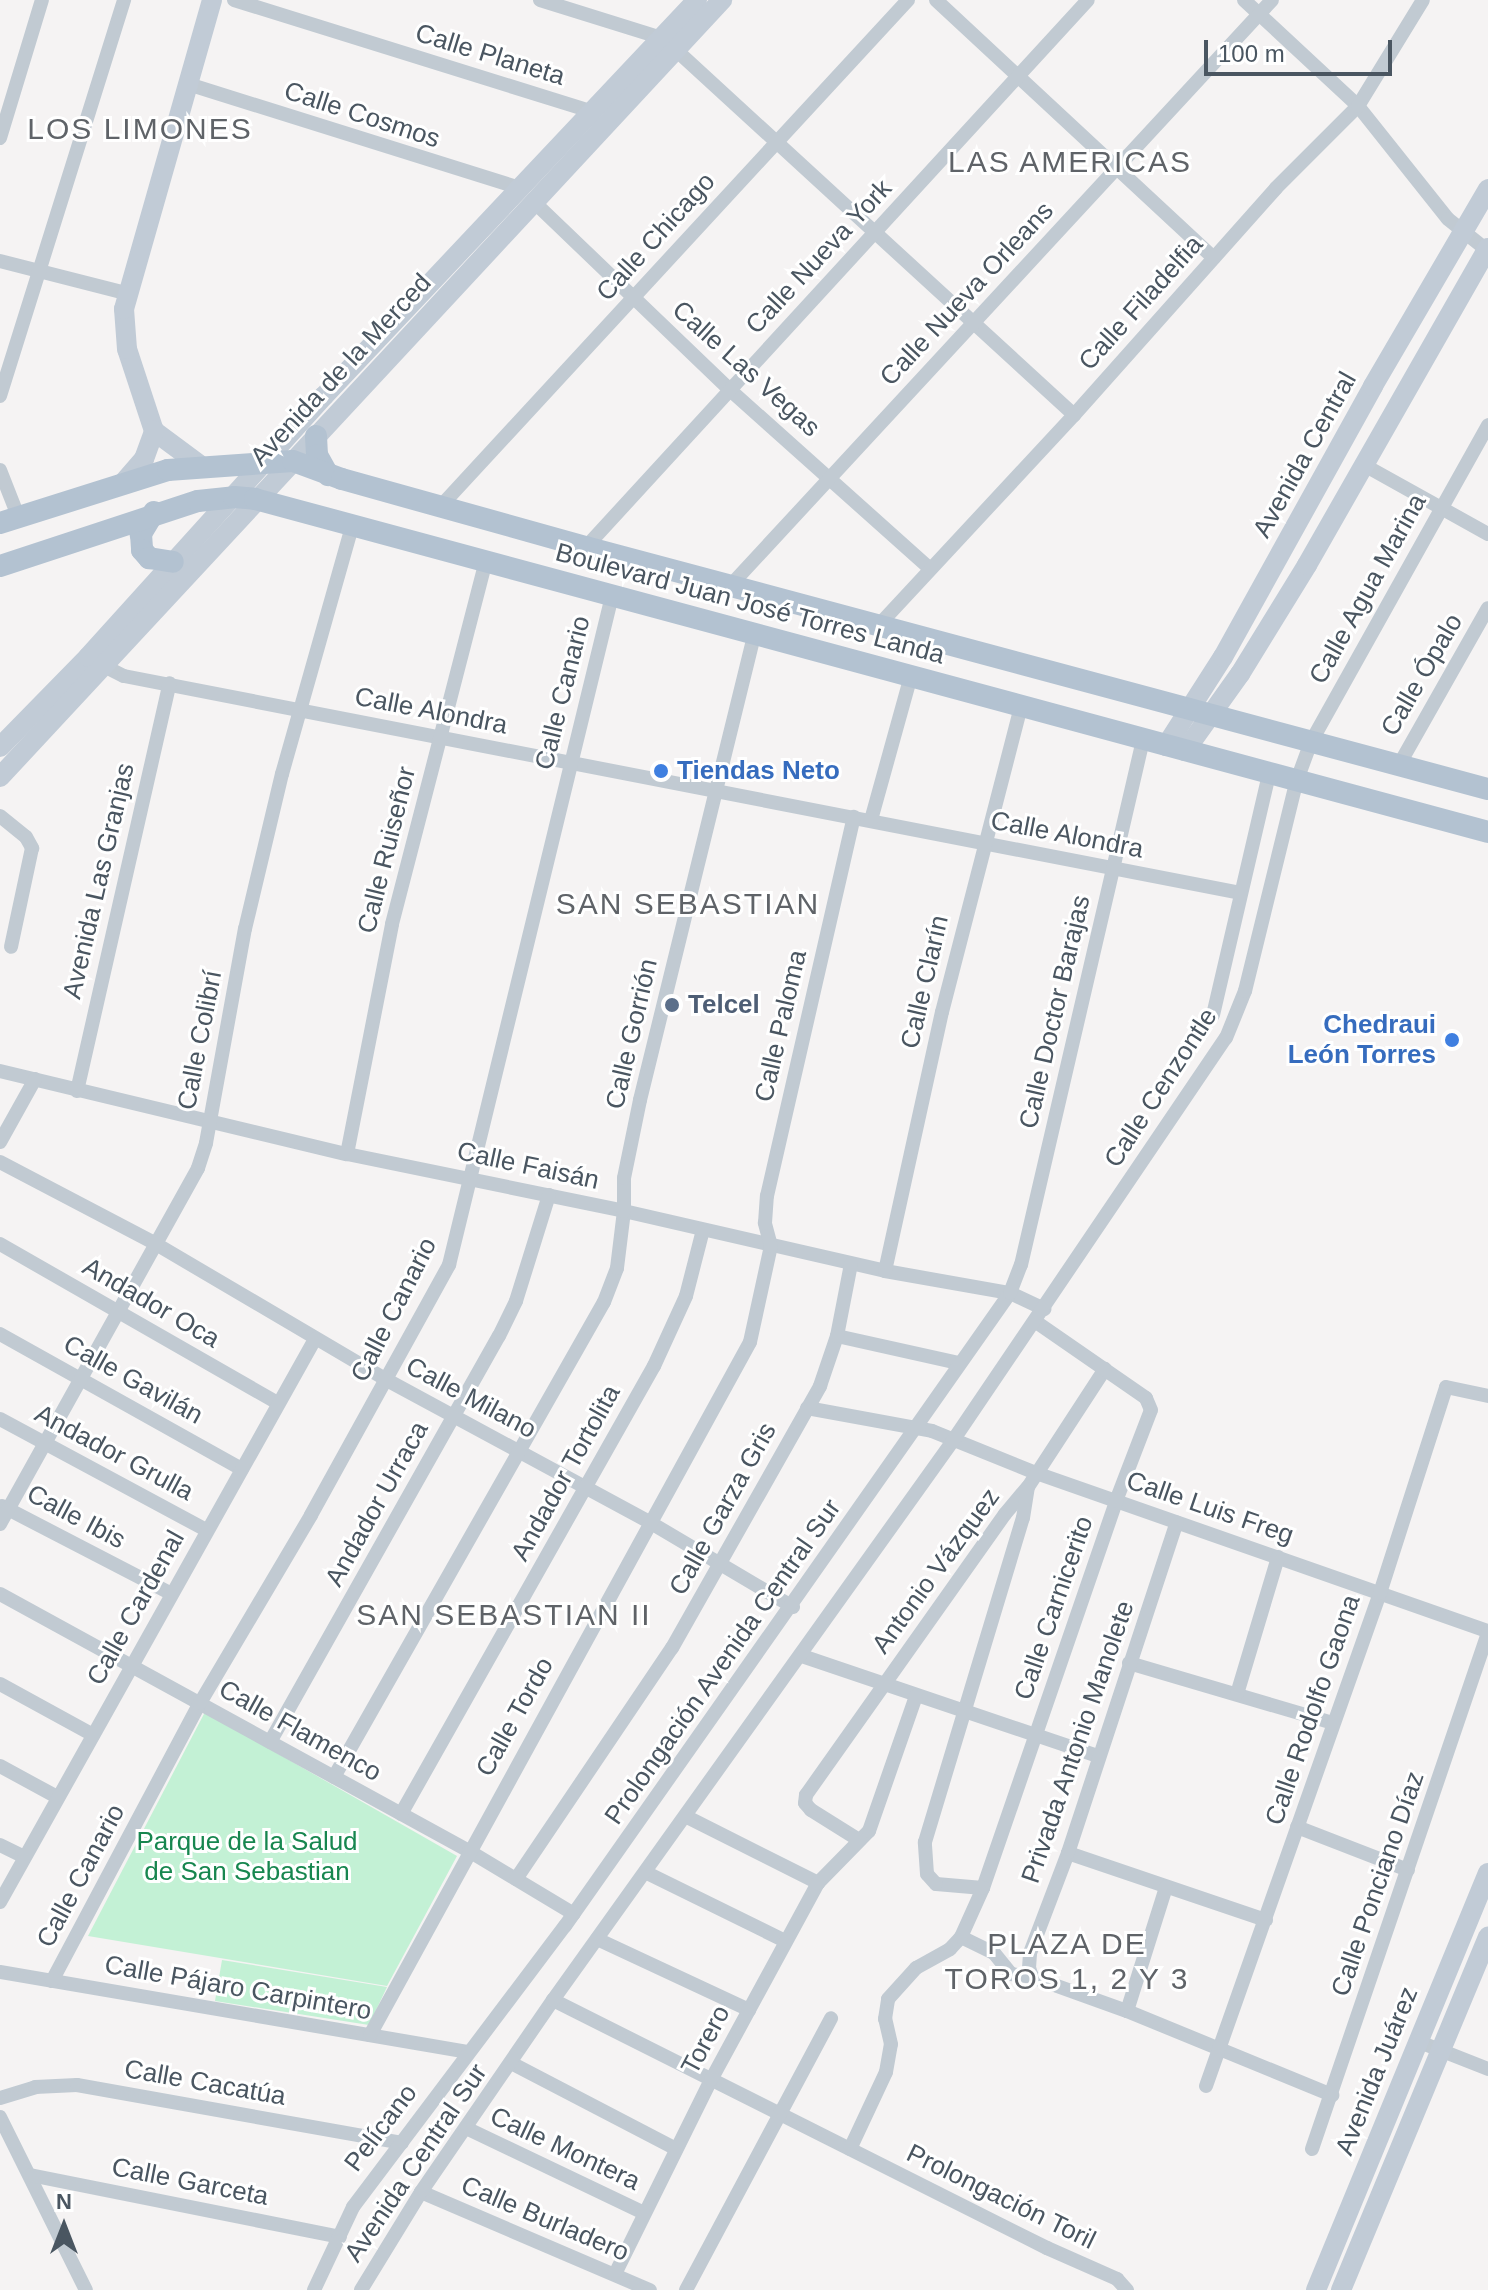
<!DOCTYPE html>
<html>
<head>
<meta charset="utf-8">
<style>
  body { margin:0 }
  #map { position:relative; width:1488px; height:2290px; overflow:hidden; background:#f5f3f3; font-family:Arial,sans-serif }
  div>[style] { position:absolute }
  [style*='--x'] { left:calc(var(--x)*1px); top:calc(var(--y)*1px); width:calc(var(--w)*1px); rotate:calc(var(--a)*1deg) }
  .green>* { inset:0; background:#c3f1d5 }
  .street>* { height:14px; margin:-7px; padding:0 7px; transform-origin:7px; border-radius:7px; background:#c1cad2 }
  .secondary>* { height:20px; margin:-10px; padding:0 10px; transform-origin:10px; border-radius:10px; background:#c1cbd6 }
  .primary>* { height:22px; margin:-11px; padding:0 11px; transform-origin:11px; border-radius:11px; background:#b3c2d1 }
  .dots>* { width:22px; height:22px; translate:-50% -50%; box-sizing:border-box; border:4px solid #fff; border-radius:50% }
  span { translate:-50% -50%; white-space:nowrap; text-align:center; line-height:1.15; -webkit-text-stroke:6px #fff; paint-order:stroke }
  .street-label { font-size:26px; color:#4a5661 }
  .shop-label { font-size:26px; color:#366cbe; font-weight:700 }
  .left { translate:0 -50%; text-align:left }
  .right { translate:-100% -50%; text-align:right }
  .service-label { font-size:26px; color:#4e5e75; font-weight:700 }
  .park-label { font-size:26px; color:#17864f }
  .quarter-label { font-size:30px; color:#5f6368; letter-spacing:2px }
  .north { position:absolute; left:24px; top:2186px; width:80px; height:80px; -webkit-text-stroke:6px #fff; paint-order:stroke; rotate:0deg; font-size:22px; font-weight:700; line-height:32px; text-align:center; color:#4a5661 }
  .north::after { content:''; display:block; margin:auto; width:28px; height:36px; background:#4a5661; clip-path:polygon(50% 0,100% 100%,50% 72%,0 100%) }
  .scale { position:absolute; left:1204px; top:40px; width:188px; height:36px; box-sizing:border-box; border:4px solid #4a5661; border-top:0; padding-left:10px; font-size:24px; line-height:28px; white-space:nowrap; color:#4a5661; -webkit-text-stroke:6px #fff; paint-order:stroke }
</style>
</head>
<body>
<div id="map">
  <div class="green">
    <div style="clip-path:polygon(205px 1712px,457px 1856px,387px 1986px,88px 1936px)"></div>
    <div style="clip-path:polygon(222px 1960px,387px 1987px,369px 2025px,215px 2001px)"></div>
  </div>
  <div class="street">
    <div style="--x:234;--y:0;--w:377;--a:17.3"></div>
    <div style="--x:540;--y:0;--w:128;--a:17.3"></div>
    <div style="--x:936;--y:0;--w:379;--a:42.9"></div>
    <div style="--x:1244;--y:0;--w:156;--a:42.9"></div>
    <div style="--x:1358;--y:106;--w:144;--a:51.5"></div>
    <div style="--x:1448;--y:219;--w:51;--a:38.7"></div>
    <div style="--x:676;--y:50;--w:540;--a:42.52"></div>
    <div style="--x:188;--y:84;--w:351;--a:17.4"></div>
    <div style="--x:0;--y:138;--w:144;--a:-73.1"></div>
    <div style="--x:534;--y:202;--w:270;--a:43.8"></div>
    <div style="--x:729;--y:389;--w:268;--a:41.8"></div>
    <div style="--x:0;--y:261;--w:130;--a:14.3"></div>
    <div style="--x:0;--y:396;--w:415;--a:-72.6"></div>
    <div style="--x:1364;--y:465;--w:142;--a:29.1"></div>
    <div style="--x:0;--y:470;--w:49;--a:68.6"></div>
    <div style="--x:440;--y:507;--w:690;--a:-47.29"></div>
    <div style="--x:586;--y:547;--w:742;--a:-47.46"></div>
    <div style="--x:730;--y:586;--w:798;--a:-47.23"></div>
    <div style="--x:878;--y:626;--w:288;--a:-47.1"></div>
    <div style="--x:1074;--y:415;--w:304;--a:-48.3"></div>
    <div style="--x:1276;--y:188;--w:116;--a:-45"></div>
    <div style="--x:1358;--y:106;--w:124;--a:-58.5"></div>
    <div style="--x:96;--y:662;--w:31;--a:27"></div>
    <div style="--x:124;--y:676;--w:1137;--a:11"></div>
    <div style="--x:1399;--y:765;--w:180;--a:-60.5"></div>
    <div style="--x:0;--y:816;--w:33;--a:39"></div>
    <div style="--x:26;--y:837;--w:13;--a:61"></div>
    <div style="--x:32;--y:848;--w:101;--a:102"></div>
    <div style="--x:871;--y:820;--w:149;--a:-74.5"></div>
    <div style="--x:1213;--y:1015;--w:247;--a:-76.9"></div>
    <div style="--x:0;--y:1071;--w:357;--a:13.5"></div>
    <div style="--x:347;--y:1154;--w:283;--a:11.6"></div>
    <div style="--x:624;--y:1211;--w:268;--a:12.9"></div>
    <div style="--x:885;--y:1271;--w:127;--a:10"></div>
    <div style="--x:1010;--y:1293;--w:38;--a:25"></div>
    <div style="--x:77;--y:1091;--w:418;--a:-77.2"></div>
    <div style="--x:0;--y:1142;--w:72;--a:-60.9"></div>
    <div style="--x:347;--y:1154;--w:234;--a:-78.9"></div>
    <div style="--x:392;--y:924;--w:376;--a:-75.5"></div>
    <div style="--x:0;--y:1162;--w:176;--a:27.7"></div>
    <div style="--x:156;--y:1244;--w:266;--a:30.5"></div>
    <div style="--x:385;--y:1379;--w:302;--a:28.4"></div>
    <div style="--x:651;--y:1523;--w:165;--a:30.6"></div>
    <div style="--x:0;--y:1244;--w:320;--a:29.8"></div>
    <div style="--x:885;--y:1271;--w:265;--a:-77.6"></div>
    <div style="--x:942;--y:1012;--w:315;--a:-75.5"></div>
    <div style="--x:0;--y:1334;--w:277;--a:29.2"></div>
    <div style="--x:837;--y:1336;--w:125;--a:12.5"></div>
    <div style="--x:807;--y:1408;--w:127;--a:10.4"></div>
    <div style="--x:932;--y:1431;--w:112;--a:22"></div>
    <div style="--x:1036;--y:1473;--w:479;--a:19.3"></div>
    <div style="--x:0;--y:1419;--w:234;--a:28.3"></div>
    <div style="--x:2;--y:1506;--w:191;--a:27.4"></div>
    <div style="--x:0;--y:1524;--w:407;--a:-60.9"></div>
    <div style="--x:198;--y:1168;--w:26;--a:-72"></div>
    <div style="--x:206;--y:1143;--w:218;--a:-79.7"></div>
    <div style="--x:245;--y:929;--w:159;--a:-76.6"></div>
    <div style="--x:282;--y:774;--w:258;--a:-74.2"></div>
    <div style="--x:0;--y:1594;--w:535;--a:28.72"></div>
    <div style="--x:469;--y:1851;--w:122;--a:31"></div>
    <div style="--x:802;--y:1656;--w:311;--a:18.7"></div>
    <div style="--x:1129;--y:1663;--w:213;--a:16.4"></div>
    <div style="--x:0;--y:1684;--w:106;--a:28.7"></div>
    <div style="--x:1237;--y:1694;--w:143;--a:-73.3"></div>
    <div style="--x:270;--y:1742;--w:466;--a:-60.6"></div>
    <div style="--x:499;--y:1336;--w:39;--a:-64"></div>
    <div style="--x:516;--y:1301;--w:111;--a:-72.7"></div>
    <div style="--x:0;--y:1766;--w:65;--a:28.5"></div>
    <div style="--x:334;--y:1777;--w:546;--a:-60.39"></div>
    <div style="--x:604;--y:1302;--w:36;--a:-69"></div>
    <div style="--x:617;--y:1268;--w:57;--a:-83"></div>
    <div style="--x:624;--y:1211;--w:33;--a:-90"></div>
    <div style="--x:624;--y:1178;--w:80;--a:-78.4"></div>
    <div style="--x:640;--y:1100;--w:478;--a:-76.2"></div>
    <div style="--x:401;--y:1814;--w:515;--a:-60.55"></div>
    <div style="--x:654;--y:1366;--w:77;--a:-65.4"></div>
    <div style="--x:686;--y:1296;--w:68;--a:-75.6"></div>
    <div style="--x:687;--y:1817;--w:147;--a:26.7"></div>
    <div style="--x:1297;--y:1827;--w:119;--a:21.2"></div>
    <div style="--x:859;--y:1840;--w:57;--a:-148"></div>
    <div style="--x:811;--y:1810;--w:9;--a:-131"></div>
    <div style="--x:805;--y:1803;--w:8;--a:-83"></div>
    <div style="--x:806;--y:1795;--w:344;--a:-54.7"></div>
    <div style="--x:1005;--y:1514;--w:35;--a:-50"></div>
    <div style="--x:1028;--y:1487;--w:141;--a:-56.9"></div>
    <div style="--x:0;--y:1845;--w:25;--a:26"></div>
    <div style="--x:1068;--y:1853;--w:209;--a:18.7"></div>
    <div style="--x:647;--y:1873;--w:154;--a:26.2"></div>
    <div style="--x:516;--y:1879;--w:279;--a:-56"></div>
    <div style="--x:672;--y:1648;--w:301;--a:-60.5"></div>
    <div style="--x:820;--y:1386;--w:53;--a:-71.2"></div>
    <div style="--x:837;--y:1336;--w:73;--a:-79"></div>
    <div style="--x:983;--y:1888;--w:409;--a:-71"></div>
    <div style="--x:1116;--y:1501;--w:97;--a:-69"></div>
    <div style="--x:1151;--y:1410;--w:13;--a:-113"></div>
    <div style="--x:1146;--y:1398;--w:135;--a:-145.3"></div>
    <div style="--x:0;--y:1902;--w:645;--a:-60.77"></div>
    <div style="--x:961;--y:1937;--w:37;--a:26"></div>
    <div style="--x:994;--y:1953;--w:27;--a:51"></div>
    <div style="--x:1011;--y:1974;--w:21;--a:8"></div>
    <div style="--x:1032;--y:1977;--w:101;--a:19.7"></div>
    <div style="--x:1127;--y:2011;--w:222;--a:22.3"></div>
    <div style="--x:597;--y:1939;--w:168;--a:25"></div>
    <div style="--x:0;--y:1972;--w:474;--a:9.7"></div>
    <div style="--x:1032;--y:1977;--w:9;--a:-108"></div>
    <div style="--x:1029;--y:1968;--w:15;--a:-86"></div>
    <div style="--x:1030;--y:1953;--w:107;--a:-69.2"></div>
    <div style="--x:1068;--y:1853;--w:348;--a:-71.8"></div>
    <div style="--x:52;--y:1981;--w:315;--a:-62"></div>
    <div style="--x:200;--y:1703;--w:218;--a:-59.4"></div>
    <div style="--x:311;--y:1515;--w:286;--a:-61.1"></div>
    <div style="--x:449;--y:1265;--w:689;--a:-76.31"></div>
    <div style="--x:553;--y:2000;--w:553;--a:26.66"></div>
    <div style="--x:1047;--y:2248;--w:77;--a:23.9"></div>
    <div style="--x:1117;--y:2279;--w:15;--a:48"></div>
    <div style="--x:1127;--y:2011;--w:130;--a:-72.5"></div>
    <div style="--x:370;--y:2035;--w:790;--a:-61.26"></div>
    <div style="--x:750;--y:1342;--w:98;--a:-77.7"></div>
    <div style="--x:771;--y:1246;--w:24;--a:-105"></div>
    <div style="--x:765;--y:1223;--w:27;--a:-86"></div>
    <div style="--x:767;--y:1196;--w:389;--a:-77.1"></div>
    <div style="--x:1417;--y:2041;--w:76;--a:21.5"></div>
    <div style="--x:511;--y:2063;--w:186;--a:27.5"></div>
    <div style="--x:1206;--y:2086;--w:523;--a:-70.56"></div>
    <div style="--x:1380;--y:1593;--w:216;--a:-72.2"></div>
    <div style="--x:1446;--y:1387;--w:43;--a:12.1"></div>
    <div style="--x:0;--y:2098;--w:37;--a:-17"></div>
    <div style="--x:35;--y:2087;--w:42;--a:-2.7"></div>
    <div style="--x:77;--y:2085;--w:330;--a:10.1"></div>
    <div style="--x:0;--y:2117;--w:193;--a:63.6"></div>
    <div style="--x:466;--y:2128;--w:197;--a:25.5"></div>
    <div style="--x:850;--y:2149;--w:85;--a:-64.9"></div>
    <div style="--x:886;--y:2072;--w:28;--a:-80"></div>
    <div style="--x:891;--y:2044;--w:26;--a:-103"></div>
    <div style="--x:885;--y:2019;--w:20;--a:-81"></div>
    <div style="--x:888;--y:1999;--w:42;--a:-47.9"></div>
    <div style="--x:916;--y:1968;--w:39;--a:-29"></div>
    <div style="--x:950;--y:1949;--w:16;--a:-47"></div>
    <div style="--x:961;--y:1937;--w:54;--a:-65.8"></div>
    <div style="--x:983;--y:1888;--w:47;--a:-175.1"></div>
    <div style="--x:936;--y:1884;--w:13;--a:-132"></div>
    <div style="--x:927;--y:1874;--w:32;--a:-94"></div>
    <div style="--x:925;--y:1842;--w:338;--a:-73.2"></div>
    <div style="--x:1023;--y:1518;--w:31;--a:-81"></div>
    <div style="--x:1312;--y:2149;--w:545;--a:-71.17"></div>
    <div style="--x:30;--y:2175;--w:316;--a:11.3"></div>
    <div style="--x:421;--y:2192;--w:249;--a:23.2"></div>
    <div style="--x:615;--y:2274;--w:216;--a:-63.7"></div>
    <div style="--x:711;--y:2080;--w:224;--a:-61.5"></div>
    <div style="--x:818;--y:1883;--w:73;--a:-45.6"></div>
    <div style="--x:869;--y:1831;--w:143;--a:-70.8"></div>
    <div style="--x:314;--y:2290;--w:92;--a:-64.8"></div>
    <div style="--x:353;--y:2207;--w:352;--a:-53"></div>
    <div style="--x:565;--y:1926;--w:774;--a:-54.89"></div>
    <div style="--x:1010;--y:1293;--w:30;--a:-69"></div>
    <div style="--x:1021;--y:1265;--w:539;--a:-76.92"></div>
    <div style="--x:361;--y:2290;--w:115;--a:-58.5"></div>
    <div style="--x:421;--y:2192;--w:233;--a:-55.5"></div>
    <div style="--x:553;--y:2000;--w:686;--a:-54.43"></div>
    <div style="--x:952;--y:1442;--w:488;--a:-55.9"></div>
    <div style="--x:1226;--y:1038;--w:51;--a:-68"></div>
    <div style="--x:1245;--y:991;--w:217;--a:-76.2"></div>
    <div style="--x:1297;--y:780;--w:40;--a:-69.8"></div>
    <div style="--x:1311;--y:742;--w:363;--a:-60.8"></div>
    <div style="--x:686;--y:2290;--w:308;--a:-61.9"></div>
  </div>
  <div class="secondary">
    <div style="--x:200;--y:465;--w:57;--a:-143.5"></div>
    <div style="--x:154;--y:431;--w:86;--a:-108.2"></div>
    <div style="--x:127;--y:349;--w:40;--a:-94.3"></div>
    <div style="--x:124;--y:309;--w:321;--a:-74.1"></div>
    <div style="--x:123;--y:483;--w:32;--a:-49"></div>
    <div style="--x:144;--y:459;--w:30;--a:-70"></div>
    <div style="--x:1166;--y:746;--w:106;--a:-57.4"></div>
    <div style="--x:1223;--y:657;--w:310;--a:-61"></div>
    <div style="--x:1373;--y:386;--w:228;--a:-59.7"></div>
    <div style="--x:0;--y:747;--w:126;--a:-45.6"></div>
    <div style="--x:88;--y:657;--w:352;--a:-47.9"></div>
    <div style="--x:324;--y:396;--w:544;--a:-46.71"></div>
    <div style="--x:1185;--y:751;--w:95;--a:-54.5"></div>
    <div style="--x:1240;--y:674;--w:128;--a:-58.4"></div>
    <div style="--x:1307;--y:565;--w:365;--a:-60.3"></div>
    <div style="--x:0;--y:777;--w:1061;--a:-47.1"></div>
    <div style="--x:1316;--y:2290;--w:451;--a:-67.6"></div>
    <div style="--x:1341;--y:2290;--w:383;--a:-67.4"></div>
  </div>
  <div class="primary">
    <div style="--x:316;--y:436;--w:19;--a:87"></div>
    <div style="--x:317;--y:455;--w:23;--a:61"></div>
    <div style="--x:154;--y:512;--w:26;--a:121"></div>
    <div style="--x:141;--y:534;--w:16;--a:86"></div>
    <div style="--x:142;--y:550;--w:11;--a:49"></div>
    <div style="--x:149;--y:558;--w:24;--a:9"></div>
    <div style="--x:0;--y:523;--w:176;--a:-17.5"></div>
    <div style="--x:168;--y:470;--w:125;--a:-4.1"></div>
    <div style="--x:293;--y:461;--w:52;--a:20.2"></div>
    <div style="--x:342;--y:479;--w:253;--a:15.6"></div>
    <div style="--x:586;--y:547;--w:934;--a:15.02"></div>
    <div style="--x:0;--y:566;--w:208;--a:-18.2"></div>
    <div style="--x:198;--y:501;--w:36;--a:-6"></div>
    <div style="--x:234;--y:497;--w:21;--a:5"></div>
    <div style="--x:255;--y:499;--w:1277;--a:15.11"></div>
  </div>
  <div class="dots">
    <div style="left:661px;top:771px;background:#3f7fe0"></div>
    <div style="left:672px;top:1005px;background:#5c6f8a"></div>
    <div style="left:1452px;top:1040px;background:#3f7fe0"></div>
  </div>
  <div class="street-label">
    <span style="left:490px;top:55px;rotate:17deg">Calle Planeta</span>
    <span style="left:362px;top:115px;rotate:18deg">Calle Cosmos</span>
    <span style="left:656px;top:237px;rotate:-48deg">Calle Chicago</span>
    <span style="left:819px;top:257px;rotate:-47deg">Calle Nueva York</span>
    <span style="left:967px;top:294px;rotate:-47deg">Calle Nueva Orleans</span>
    <span style="left:1141px;top:303px;rotate:-48deg">Calle Filadelfia</span>
    <span style="left:746px;top:369px;rotate:42deg">Calle Las Vegas</span>
    <span style="left:341px;top:370px;rotate:-47deg">Avenida de la Merced</span>
    <span style="left:1305px;top:455px;rotate:-61deg">Avenida Central</span>
    <span style="left:1368px;top:589px;rotate:-61deg">Calle Agua Marina</span>
    <span style="left:750px;top:604px;rotate:15deg">Boulevard Juan José Torres Landa</span>
    <span style="left:1422px;top:675px;rotate:-60deg">Calle Ópalo</span>
    <span style="left:563px;top:693px;rotate:-76deg">Calle Canario</span>
    <span style="left:431px;top:711px;rotate:11deg">Calle Alondra</span>
    <span style="left:1067px;top:835px;rotate:11deg">Calle Alondra</span>
    <span style="left:387px;top:850px;rotate:-76deg">Calle Ruiseñor</span>
    <span style="left:99px;top:881px;rotate:-77deg">Avenida Las Granjas</span>
    <span style="left:925px;top:982px;rotate:-77deg">Calle Clarín</span>
    <span style="left:1055px;top:1012px;rotate:-77deg">Calle Doctor Barajas</span>
    <span style="left:781px;top:1026px;rotate:-77deg">Calle Paloma</span>
    <span style="left:632px;top:1034px;rotate:-77deg">Calle Gorrión</span>
    <span style="left:200px;top:1040px;rotate:-79deg">Calle Colibrí</span>
    <span style="left:1161px;top:1088px;rotate:-57deg">Calle Cenzontle</span>
    <span style="left:528px;top:1166px;rotate:12deg">Calle Faisán</span>
    <span style="left:151px;top:1303px;rotate:30deg">Andador Oca</span>
    <span style="left:394px;top:1310px;rotate:-63deg">Calle Canario</span>
    <span style="left:133px;top:1380px;rotate:29deg">Calle Gavilán</span>
    <span style="left:471px;top:1398px;rotate:28deg">Calle Milano</span>
    <span style="left:114px;top:1453px;rotate:28deg">Andador Grulla</span>
    <span style="left:566px;top:1473px;rotate:-61deg">Andador Tortolita</span>
    <span style="left:377px;top:1504px;rotate:-61deg">Andador Urraca</span>
    <span style="left:1210px;top:1508px;rotate:19deg">Calle Luis Freg</span>
    <span style="left:723px;top:1509px;rotate:-61deg">Calle Garza Gris</span>
    <span style="left:76px;top:1517px;rotate:28deg">Calle Ibis</span>
    <span style="left:936px;top:1571px;rotate:-54deg">Antonio Vázquez</span>
    <span style="left:136px;top:1608px;rotate:-61deg">Calle Cardenal</span>
    <span style="left:1054px;top:1608px;rotate:-71deg">Calle Carnicerito</span>
    <span style="left:723px;top:1662px;rotate:-55deg">Prolongación Avenida Central Sur</span>
    <span style="left:1313px;top:1710px;rotate:-71deg">Calle Rodolfo Gaona</span>
    <span style="left:515px;top:1717px;rotate:-61deg">Calle Tordo</span>
    <span style="left:300px;top:1731px;rotate:29deg">Calle Flamenco</span>
    <span style="left:1078px;top:1742px;rotate:-71deg">Privada Antonio Manolete</span>
    <span style="left:81px;top:1876px;rotate:-62deg">Calle Canario</span>
    <span style="left:1378px;top:1884px;rotate:-71deg">Calle Ponciano Díaz</span>
    <span style="left:238px;top:1988px;rotate:10deg">Calle Pájaro Carpintero</span>
    <span style="left:706px;top:2040px;rotate:-62deg">Torero</span>
    <span style="left:1377px;top:2071px;rotate:-68deg">Avenida Juárez</span>
    <span style="left:205px;top:2083px;rotate:10deg">Calle Cacatúa</span>
    <span style="left:381px;top:2128px;rotate:-53deg">Pelícano</span>
    <span style="left:565px;top:2149px;rotate:25deg">Calle Montera</span>
    <span style="left:416px;top:2163px;rotate:-56deg">Avenida Central Sur</span>
    <span style="left:190px;top:2182px;rotate:11deg">Calle Garceta</span>
    <span style="left:1001px;top:2197px;rotate:26deg">Prolongación Toril</span>
    <span style="left:545px;top:2219px;rotate:23deg">Calle Burladero</span>
  </div>
  <div class="shop-label">
    <span class="left" style="left:677px;top:771px">Tiendas Neto</span>
    <span class="right" style="left:1436px;top:1040px">Chedraui<br>León Torres</span>
  </div>
  <div class="service-label">
    <span class="left" style="left:688px;top:1005px">Telcel</span>
  </div>
  <div class="park-label">
    <span style="left:247px;top:1857px">Parque de la Salud<br>de San Sebastian</span>
  </div>
  <div class="quarter-label">
    <span style="left:140px;top:129px">LOS LIMONES</span>
    <span style="left:1070px;top:162px">LAS AMERICAS</span>
    <span style="left:688px;top:904px">SAN SEBASTIAN</span>
    <span style="left:504px;top:1615px">SAN SEBASTIAN II</span>
    <span style="left:1067px;top:1961px">PLAZA DE<br>TOROS 1, 2 Y 3</span>
  </div>
  <div class="north">N</div>
  <div class="scale">100 m</div>
</div>
</body>
</html>
